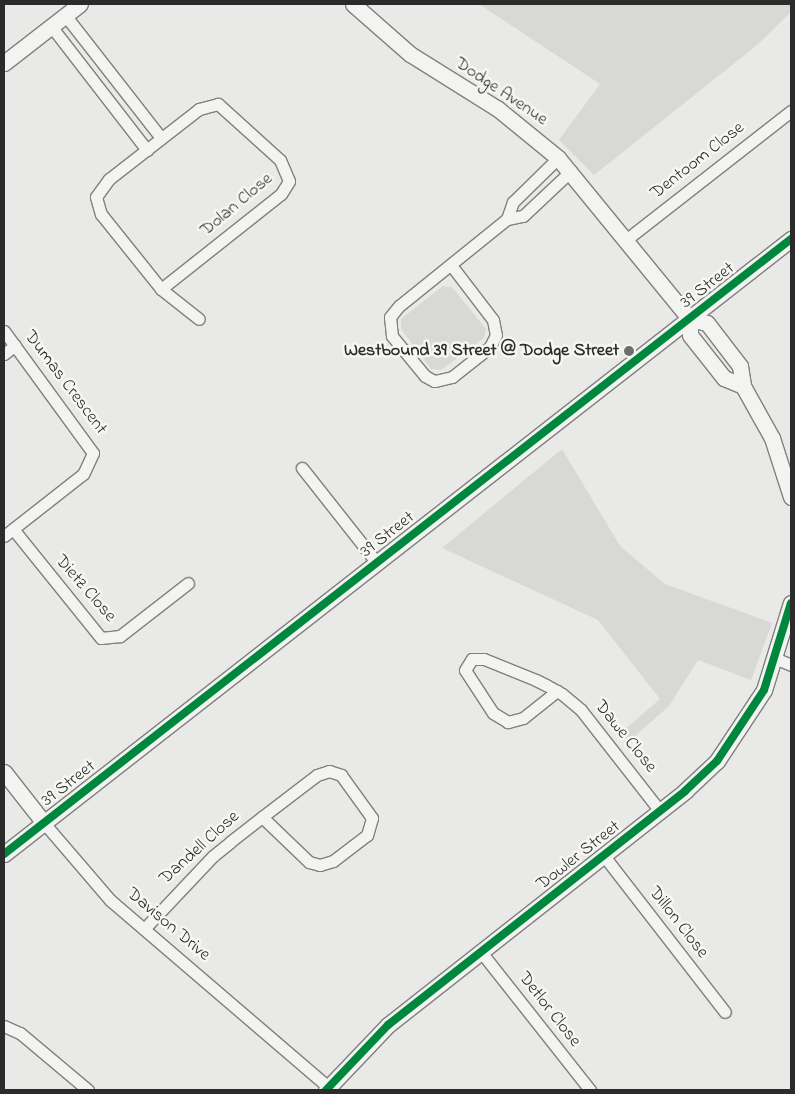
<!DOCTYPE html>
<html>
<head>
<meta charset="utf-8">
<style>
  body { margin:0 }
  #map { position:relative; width:795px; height:1094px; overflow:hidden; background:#e9e9e7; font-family:"Indie Flower",sans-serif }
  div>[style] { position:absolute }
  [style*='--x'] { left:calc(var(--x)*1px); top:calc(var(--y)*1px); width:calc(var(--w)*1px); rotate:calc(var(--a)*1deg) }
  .green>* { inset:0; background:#d8d8d5 }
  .roads { filter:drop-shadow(1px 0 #808080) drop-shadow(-1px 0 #808080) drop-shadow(0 1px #808080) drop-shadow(0 -1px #808080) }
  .minor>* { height:11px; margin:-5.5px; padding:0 5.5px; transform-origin:5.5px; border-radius:5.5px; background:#f3f3f1 }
  .tertiary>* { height:15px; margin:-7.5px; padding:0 7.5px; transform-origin:7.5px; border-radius:7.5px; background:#f3f3f1 }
  .cycleway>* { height:8px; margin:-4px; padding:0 4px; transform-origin:4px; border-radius:4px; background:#00873e }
  .dots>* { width:14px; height:14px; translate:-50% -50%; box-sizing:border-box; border:2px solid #f6f6f2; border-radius:50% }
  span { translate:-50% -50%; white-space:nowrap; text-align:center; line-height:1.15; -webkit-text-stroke:5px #f6f6f2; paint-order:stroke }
  .street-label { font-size:18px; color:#2b2b2b }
  .poi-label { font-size:18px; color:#2b2b2b; font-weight:700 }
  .right { translate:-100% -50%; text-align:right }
  .frame { position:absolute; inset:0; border:5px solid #2b2b2b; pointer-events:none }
</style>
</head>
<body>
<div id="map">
  <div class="green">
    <div style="clip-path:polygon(479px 4px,791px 4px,791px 12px,756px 46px,594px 175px,559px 140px,600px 84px)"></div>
    <div style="clip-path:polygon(443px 286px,452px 287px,486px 329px,484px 338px,441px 370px,431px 369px,401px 329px,401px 319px)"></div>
    <div style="clip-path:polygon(562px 449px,620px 546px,665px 584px,772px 623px,751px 680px,698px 660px,669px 706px,626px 744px,618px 735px,660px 699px,598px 620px,442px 548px)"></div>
  </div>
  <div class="roads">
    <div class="minor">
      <div style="--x:65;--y:15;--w:156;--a:52"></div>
      <div style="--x:51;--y:26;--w:157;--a:52.3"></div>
      <div style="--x:507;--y:219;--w:16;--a:-11"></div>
      <div style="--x:523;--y:216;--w:66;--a:-43.2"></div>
      <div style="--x:627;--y:239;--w:208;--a:-38"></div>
      <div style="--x:451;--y:265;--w:69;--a:52.6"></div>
      <div style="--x:493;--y:320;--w:15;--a:79"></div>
      <div style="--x:496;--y:335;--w:13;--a:117"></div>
      <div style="--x:490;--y:347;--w:48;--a:141.7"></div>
      <div style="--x:452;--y:377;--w:18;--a:167"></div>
      <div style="--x:434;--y:381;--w:10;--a:-151"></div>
      <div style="--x:425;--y:376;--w:52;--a:-129.5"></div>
      <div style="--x:392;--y:336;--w:19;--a:-96"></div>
      <div style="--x:390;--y:317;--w:14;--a:-51"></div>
      <div style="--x:399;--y:306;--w:139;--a:-38.9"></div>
      <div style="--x:507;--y:219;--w:18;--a:-71"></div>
      <div style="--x:513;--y:202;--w:63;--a:-44.4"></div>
      <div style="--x:161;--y:289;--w:153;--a:-38.4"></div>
      <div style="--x:281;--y:194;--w:15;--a:-58"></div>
      <div style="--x:289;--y:181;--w:23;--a:-113"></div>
      <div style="--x:280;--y:160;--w:84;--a:-137.9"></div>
      <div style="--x:218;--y:104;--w:20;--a:165"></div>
      <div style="--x:199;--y:109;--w:114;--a:142.1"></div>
      <div style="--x:109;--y:179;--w:22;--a:126"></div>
      <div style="--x:96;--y:197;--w:18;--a:74"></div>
      <div style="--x:101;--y:214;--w:96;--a:51.3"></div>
      <div style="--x:161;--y:289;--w:48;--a:38.3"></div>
      <div style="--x:4;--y:331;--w:151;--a:53.9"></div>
      <div style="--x:93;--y:453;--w:23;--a:115"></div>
      <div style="--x:83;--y:474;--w:100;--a:141.9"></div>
      <div style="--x:4;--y:354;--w:14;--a:-39"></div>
      <div style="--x:302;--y:468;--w:121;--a:51.7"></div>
      <div style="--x:13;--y:529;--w:140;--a:51.1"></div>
      <div style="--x:101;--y:638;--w:19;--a:-6"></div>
      <div style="--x:120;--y:636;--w:86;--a:-37.9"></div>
      <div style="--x:777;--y:659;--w:15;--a:23"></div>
      <div style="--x:557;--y:691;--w:43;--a:141.5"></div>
      <div style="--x:523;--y:718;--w:16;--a:165"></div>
      <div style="--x:508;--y:722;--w:17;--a:-149"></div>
      <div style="--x:493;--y:713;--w:51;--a:-123.1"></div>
      <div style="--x:465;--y:670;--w:13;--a:-58"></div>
      <div style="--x:472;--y:659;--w:12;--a:0"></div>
      <div style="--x:484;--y:659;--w:56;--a:22"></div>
      <div style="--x:536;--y:680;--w:11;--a:27"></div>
      <div style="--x:546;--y:685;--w:13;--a:29"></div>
      <div style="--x:557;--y:691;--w:6;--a:31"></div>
      <div style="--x:562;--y:694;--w:25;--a:40"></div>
      <div style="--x:581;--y:710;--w:128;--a:52"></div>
      <div style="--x:44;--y:823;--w:101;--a:49.4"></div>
      <div style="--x:110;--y:900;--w:287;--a:40.6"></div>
      <div style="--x:604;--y:856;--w:197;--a:52.2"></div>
      <div style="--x:144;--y:929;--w:100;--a:-46.6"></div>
      <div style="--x:213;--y:856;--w:22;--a:-39"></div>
      <div style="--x:230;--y:842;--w:41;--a:-38"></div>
      <div style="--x:262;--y:817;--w:69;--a:-37.4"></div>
      <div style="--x:317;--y:775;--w:13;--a:-18"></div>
      <div style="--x:329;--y:771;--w:13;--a:18"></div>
      <div style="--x:341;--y:775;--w:53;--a:54.2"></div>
      <div style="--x:372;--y:818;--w:18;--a:106"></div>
      <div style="--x:367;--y:835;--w:43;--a:142.6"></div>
      <div style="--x:333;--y:861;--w:14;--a:163"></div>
      <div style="--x:320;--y:865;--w:11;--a:-165"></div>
      <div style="--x:309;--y:862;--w:65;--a:-136.2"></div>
      <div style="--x:481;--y:952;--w:176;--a:51.7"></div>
      <div style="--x:4;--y:1026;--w:17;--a:24"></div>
      <div style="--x:20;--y:1033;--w:89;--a:40"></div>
    </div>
    <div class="tertiary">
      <div style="--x:353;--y:4;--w:76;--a:41.3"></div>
      <div style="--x:410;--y:54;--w:104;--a:32"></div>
      <div style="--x:498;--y:109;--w:77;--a:39.2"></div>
      <div style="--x:558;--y:158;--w:208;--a:50.7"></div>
      <div style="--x:4;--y:63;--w:96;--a:-37.8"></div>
      <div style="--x:690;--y:319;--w:17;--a:13"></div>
      <div style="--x:707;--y:323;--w:54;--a:52.5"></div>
      <div style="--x:740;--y:366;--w:20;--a:81"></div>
      <div style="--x:743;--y:386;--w:60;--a:60.9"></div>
      <div style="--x:772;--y:438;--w:62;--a:72.1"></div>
      <div style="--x:690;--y:319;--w:16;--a:90"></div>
      <div style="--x:690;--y:335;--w:55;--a:51.7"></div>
      <div style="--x:724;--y:378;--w:21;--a:23"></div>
      <div style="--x:4;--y:772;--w:65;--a:51.9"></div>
      <div style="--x:4;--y:854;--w:999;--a:-38.01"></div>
      <div style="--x:326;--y:1090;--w:90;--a:-46.4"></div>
      <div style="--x:388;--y:1025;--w:378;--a:-38.2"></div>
      <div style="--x:685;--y:791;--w:44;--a:-43.2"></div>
      <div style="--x:717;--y:761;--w:85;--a:-56.5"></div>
      <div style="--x:764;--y:690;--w:91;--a:-72.8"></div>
    </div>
  </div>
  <div class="cycleway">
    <div style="--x:4;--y:854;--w:999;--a:-38.01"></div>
    <div style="--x:326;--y:1090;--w:90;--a:-46.4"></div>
    <div style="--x:388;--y:1025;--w:378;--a:-38.2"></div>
    <div style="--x:685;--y:791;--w:44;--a:-43.2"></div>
    <div style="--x:717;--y:761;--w:85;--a:-56.5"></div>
    <div style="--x:764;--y:690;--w:91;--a:-72.8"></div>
  </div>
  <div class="dots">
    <div style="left:629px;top:351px;background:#6e6e6d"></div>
  </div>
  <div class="street-label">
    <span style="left:501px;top:92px;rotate:34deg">Dodge Avenue</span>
    <span style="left:698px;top:161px;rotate:-38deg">Dentoom Close</span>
    <span style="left:237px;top:205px;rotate:-40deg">Dolan Close</span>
    <span style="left:708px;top:286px;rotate:-38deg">39 Street</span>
    <span style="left:65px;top:383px;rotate:53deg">Dumas Crescent</span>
    <span style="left:388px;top:535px;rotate:-38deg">39 Street</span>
    <span style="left:85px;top:589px;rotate:49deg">Dietz Close</span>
    <span style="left:625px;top:737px;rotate:51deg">Dawe Close</span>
    <span style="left:69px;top:784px;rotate:-38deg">39 Street</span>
    <span style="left:200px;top:848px;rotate:-42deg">Dandell Close</span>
    <span style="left:579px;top:856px;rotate:-38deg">Dowler Street</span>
    <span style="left:678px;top:923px;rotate:52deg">Dillon Close</span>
    <span style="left:168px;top:925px;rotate:40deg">Davison Drive</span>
    <span style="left:549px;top:1010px;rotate:52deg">Detlor Close</span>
  </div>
  <div class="poi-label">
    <span class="right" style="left:619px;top:351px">Westbound 39 Street @ Dodge Street</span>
  </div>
  <div class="frame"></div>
</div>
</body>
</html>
